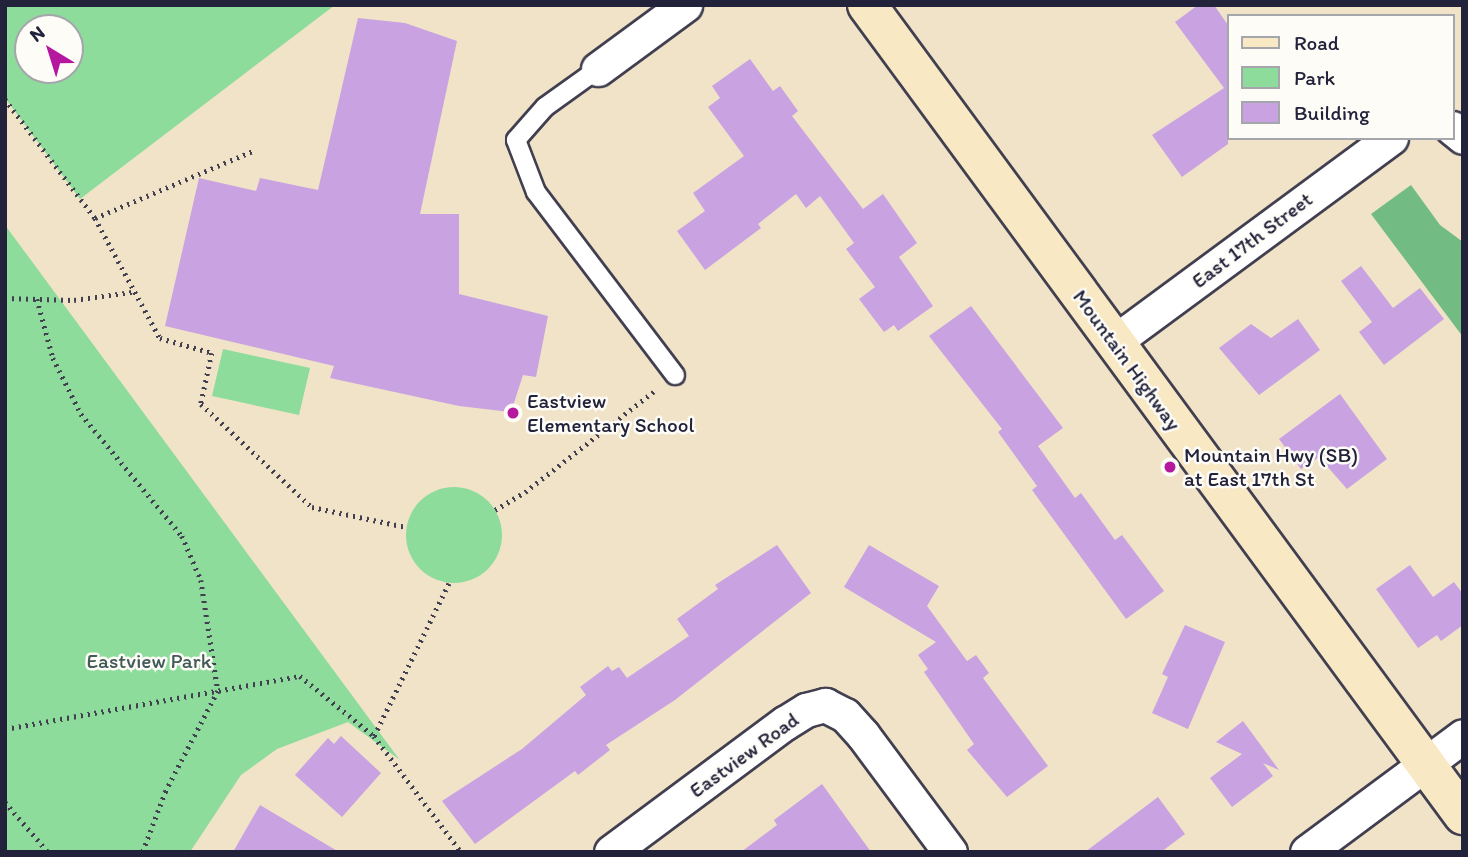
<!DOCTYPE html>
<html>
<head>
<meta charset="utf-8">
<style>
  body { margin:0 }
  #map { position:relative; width:1468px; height:857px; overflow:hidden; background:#f1e3c7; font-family:Itim,sans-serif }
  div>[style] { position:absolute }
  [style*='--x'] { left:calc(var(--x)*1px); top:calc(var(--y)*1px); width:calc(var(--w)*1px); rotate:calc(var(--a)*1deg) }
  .green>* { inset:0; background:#8ddc9b }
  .round { border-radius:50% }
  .forest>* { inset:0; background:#72bc83 }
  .building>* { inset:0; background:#c9a2e2 }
  .path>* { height:4.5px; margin-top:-2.25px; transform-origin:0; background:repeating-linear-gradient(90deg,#413f50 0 2px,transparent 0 7px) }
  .roads { filter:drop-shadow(2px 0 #413f50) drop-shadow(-2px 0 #413f50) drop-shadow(0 2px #413f50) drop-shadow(0 -2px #413f50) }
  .service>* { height:18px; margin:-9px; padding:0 9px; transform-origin:9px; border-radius:9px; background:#fff }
  .minor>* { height:33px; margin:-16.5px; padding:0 16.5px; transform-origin:16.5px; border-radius:16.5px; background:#fff }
  .secondary>* { height:38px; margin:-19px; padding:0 19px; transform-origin:19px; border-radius:19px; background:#f8e8c3 }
  .dots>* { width:19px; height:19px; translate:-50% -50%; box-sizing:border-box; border:4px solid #fdfcf7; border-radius:50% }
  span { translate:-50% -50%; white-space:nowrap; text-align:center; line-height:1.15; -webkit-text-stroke:5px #fdfcf7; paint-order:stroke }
  .street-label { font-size:21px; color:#22223b }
  .poi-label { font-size:21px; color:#22223b }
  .left { translate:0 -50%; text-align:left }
  .park-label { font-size:21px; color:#425a58 }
  .frame { position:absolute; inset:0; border:7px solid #22223b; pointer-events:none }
  .legend { position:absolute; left:1227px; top:14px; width:228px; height:126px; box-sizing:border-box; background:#fdfcf7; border:2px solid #a5a5ac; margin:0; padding:9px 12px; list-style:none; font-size:21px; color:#22223b }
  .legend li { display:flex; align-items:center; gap:14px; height:35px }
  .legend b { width:35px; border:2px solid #a5a5ac }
  .north { position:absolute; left:14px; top:14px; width:70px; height:70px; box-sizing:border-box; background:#fdfcf7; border:2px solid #a5a5ac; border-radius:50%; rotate:322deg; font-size:19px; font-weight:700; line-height:28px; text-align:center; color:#22223b }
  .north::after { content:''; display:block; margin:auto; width:24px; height:32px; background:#b5179e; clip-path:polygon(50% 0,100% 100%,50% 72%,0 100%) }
</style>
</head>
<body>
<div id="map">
  <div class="green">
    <div style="clip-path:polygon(evenodd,5px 5px,335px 5px,80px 199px,5px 98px,5px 5px,28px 28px,70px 28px,70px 70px,28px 70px,28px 28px)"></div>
    <div style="clip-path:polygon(5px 225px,399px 759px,400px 760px,348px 722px,277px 749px,241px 775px,190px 852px,5px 852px)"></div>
    <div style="clip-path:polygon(223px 349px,310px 368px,299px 415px,212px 396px)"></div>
    <div class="round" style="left:406px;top:487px;width:96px;height:96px"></div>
  </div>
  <div class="forest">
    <div style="clip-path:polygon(1411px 185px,1440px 225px,1463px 242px,1463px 337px,1371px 214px)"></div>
  </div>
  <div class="building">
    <div style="clip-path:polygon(1198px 5px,1214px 5px,1228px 25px,1228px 144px,1182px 177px,1152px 135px,1224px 88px,1175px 22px)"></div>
    <div style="clip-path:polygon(358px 18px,405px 23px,457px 41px,420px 214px,459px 214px,459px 294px,548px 316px,536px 377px,523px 375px,511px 412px,459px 406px,330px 378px,334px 366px,165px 326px,199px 178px,256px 191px,260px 178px,318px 190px)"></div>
    <div style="clip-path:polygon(750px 59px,773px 91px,780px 86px,798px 111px,792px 116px,863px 209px,883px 194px,917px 243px,899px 257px,933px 306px,898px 331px,894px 325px,884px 332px,859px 299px,875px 287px,846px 249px,854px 243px,820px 196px,806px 208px,796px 194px,758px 224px,761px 228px,705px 270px,677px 231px,705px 211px,693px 193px,744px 156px,708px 107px,720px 98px,712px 86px)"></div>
    <div style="clip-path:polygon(1361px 266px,1393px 308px,1420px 288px,1444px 319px,1384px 365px,1359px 332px,1372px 322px,1341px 281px)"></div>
    <div style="clip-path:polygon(971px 306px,1063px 428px,1038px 446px,1075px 498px,1081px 493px,1115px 540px,1122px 535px,1164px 591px,1126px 619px,1032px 490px,1037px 486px,998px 432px,1002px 429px,929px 336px)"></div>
    <div style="clip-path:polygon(1298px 319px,1320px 350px,1259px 395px,1219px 348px,1251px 324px,1271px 338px)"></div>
    <div style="clip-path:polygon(1340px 394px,1387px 459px,1347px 489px,1319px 457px,1301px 469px,1279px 439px)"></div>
    <div style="clip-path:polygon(777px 545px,811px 593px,675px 700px,606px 745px,610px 750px,578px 775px,575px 771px,475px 844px,442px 801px,522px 749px,586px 695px,580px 687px,608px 666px,612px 671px,619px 667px,627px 678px,689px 636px,677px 619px,718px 589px,715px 585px)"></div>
    <div style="clip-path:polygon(869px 545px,939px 586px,927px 606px,967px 661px,976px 655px,989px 673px,983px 678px,1048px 766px,1007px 797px,967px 750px,974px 744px,924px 672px,928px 669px,918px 655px,936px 642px,844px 587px)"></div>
    <div style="clip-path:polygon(1410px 565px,1433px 597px,1454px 582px,1463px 594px,1463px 625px,1441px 641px,1437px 635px,1418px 648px,1376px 589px)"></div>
    <div style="clip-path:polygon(1185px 625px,1225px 642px,1188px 729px,1152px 713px,1168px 677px,1162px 674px)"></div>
    <div style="clip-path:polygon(1243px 721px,1279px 770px,1263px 763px,1273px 776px,1232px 807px,1210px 778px,1242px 754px,1216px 742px)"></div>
    <div style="clip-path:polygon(341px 736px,381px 773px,342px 817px,295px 775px,328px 738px,334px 744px)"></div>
    <div style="clip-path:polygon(822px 784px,871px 852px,741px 852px,777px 825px,774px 820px)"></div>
    <div style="clip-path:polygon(1158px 797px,1185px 834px,1161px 852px,1085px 852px)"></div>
    <div style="clip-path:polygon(260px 805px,339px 852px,233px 852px)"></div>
  </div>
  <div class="path">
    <div style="--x:5;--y:99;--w:149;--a:52.9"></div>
    <div style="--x:95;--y:218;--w:172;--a:-23"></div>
    <div style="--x:95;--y:218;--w:136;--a:61.6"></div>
    <div style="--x:160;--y:338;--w:54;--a:16.1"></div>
    <div style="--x:212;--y:353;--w:52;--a:102.2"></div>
    <div style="--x:201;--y:404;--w:151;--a:42.9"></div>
    <div style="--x:312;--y:507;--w:96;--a:12"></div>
    <div style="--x:5;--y:298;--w:69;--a:1.7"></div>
    <div style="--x:74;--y:300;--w:59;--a:-7.9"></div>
    <div style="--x:37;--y:299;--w:61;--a:74.8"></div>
    <div style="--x:53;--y:358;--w:63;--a:63.4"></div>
    <div style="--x:81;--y:414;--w:158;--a:50.4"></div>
    <div style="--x:182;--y:536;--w:48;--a:66.6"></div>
    <div style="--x:201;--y:580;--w:112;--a:81.3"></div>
    <div style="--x:218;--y:691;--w:113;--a:117.5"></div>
    <div style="--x:166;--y:791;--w:65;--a:110.7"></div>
    <div style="--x:495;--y:510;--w:35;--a:-31"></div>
    <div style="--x:525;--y:492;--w:167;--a:-38"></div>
    <div style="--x:5;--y:729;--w:300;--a:-10.2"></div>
    <div style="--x:300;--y:676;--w:95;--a:39"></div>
    <div style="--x:374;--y:736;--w:145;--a:53.1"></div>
    <div style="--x:374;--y:736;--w:170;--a:-63.9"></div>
    <div style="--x:5;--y:802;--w:66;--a:49.3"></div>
  </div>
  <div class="roads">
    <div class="service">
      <div style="--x:598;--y:69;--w:65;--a:144.4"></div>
      <div style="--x:545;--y:107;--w:44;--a:131.3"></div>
      <div style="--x:516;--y:140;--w:56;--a:69"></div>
      <div style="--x:536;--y:192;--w:230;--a:52.8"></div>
    </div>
    <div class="minor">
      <div style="--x:598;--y:69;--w:108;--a:-36.3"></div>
      <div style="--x:1452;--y:128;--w:14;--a:39"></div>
      <div style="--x:1114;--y:342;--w:344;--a:-36.4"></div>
      <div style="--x:611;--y:852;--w:217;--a:-36.6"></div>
      <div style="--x:785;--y:723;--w:25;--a:-32"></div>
      <div style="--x:806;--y:710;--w:20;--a:-15"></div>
      <div style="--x:825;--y:705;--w:22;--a:27"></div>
      <div style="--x:845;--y:715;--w:27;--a:48"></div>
      <div style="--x:863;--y:735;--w:146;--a:53.4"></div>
      <div style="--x:1307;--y:852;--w:194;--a:-36.6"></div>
    </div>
    <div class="secondary">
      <div style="--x:867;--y:5;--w:1006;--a:53.65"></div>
    </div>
  </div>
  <div class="dots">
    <div style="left:513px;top:413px;background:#b5179e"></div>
    <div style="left:1170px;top:467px;background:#b5179e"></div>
  </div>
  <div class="street-label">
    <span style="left:1252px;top:240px;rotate:-37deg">East 17th Street</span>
    <span style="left:1127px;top:360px;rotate:54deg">Mountain Highway</span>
    <span style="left:744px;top:755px;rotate:-36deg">Eastview Road</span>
  </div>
  <div class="poi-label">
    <span class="left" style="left:527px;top:413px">Eastview<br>Elementary School</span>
    <span class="left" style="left:1184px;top:467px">Mountain Hwy (SB)<br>at East 17th St</span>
  </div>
  <div class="park-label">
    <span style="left:149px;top:661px">Eastview Park</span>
  </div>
  <div class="frame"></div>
  <ul class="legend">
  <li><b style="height:9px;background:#f8e8c3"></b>Road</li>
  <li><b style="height:19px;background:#8ddc9b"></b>Park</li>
  <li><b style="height:19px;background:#c9a2e2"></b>Building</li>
  </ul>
  <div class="north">N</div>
</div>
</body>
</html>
